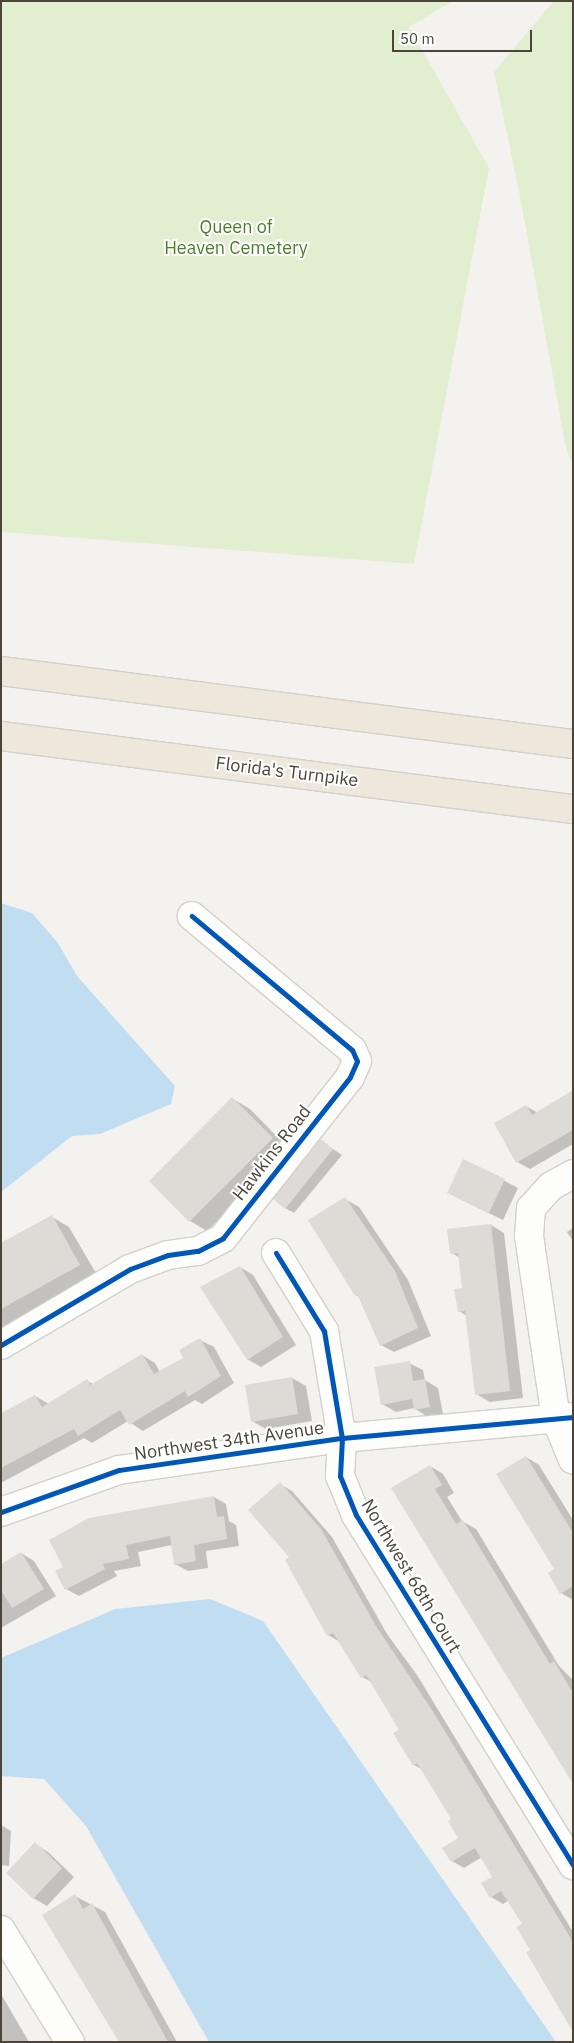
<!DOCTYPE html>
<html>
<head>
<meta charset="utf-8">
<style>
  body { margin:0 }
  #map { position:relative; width:574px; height:2043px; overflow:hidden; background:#f4f2ee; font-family:"IBM Plex Sans",sans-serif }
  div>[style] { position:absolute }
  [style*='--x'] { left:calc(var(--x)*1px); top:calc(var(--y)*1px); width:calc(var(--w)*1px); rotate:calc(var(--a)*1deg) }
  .green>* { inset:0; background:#e1eecf }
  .water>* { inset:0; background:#c0ddf1 }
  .shadow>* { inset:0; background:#0003 }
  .building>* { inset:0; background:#dedbd6 }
  .roads { filter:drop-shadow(1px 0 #d2d0cb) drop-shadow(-1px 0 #d2d0cb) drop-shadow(0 1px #d2d0cb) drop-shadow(0 -1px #d2d0cb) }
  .minor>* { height:28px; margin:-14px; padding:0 14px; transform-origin:14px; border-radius:14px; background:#fdfdfc }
  .highway>* { height:28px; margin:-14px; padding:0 14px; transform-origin:14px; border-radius:14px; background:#ede8db }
  .cycleway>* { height:5px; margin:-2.5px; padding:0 2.5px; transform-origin:2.5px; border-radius:2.5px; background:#0057b8 }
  span { translate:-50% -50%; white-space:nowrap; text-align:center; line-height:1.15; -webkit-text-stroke:4px #fff; paint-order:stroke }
  .park-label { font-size:18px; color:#4a7f2a }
  .street-label { font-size:18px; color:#4b4439 }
  .frame { position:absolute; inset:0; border:2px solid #4b4439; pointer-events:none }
  .scale { position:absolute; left:392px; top:30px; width:140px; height:22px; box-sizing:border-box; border:2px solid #4b4439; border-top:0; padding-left:6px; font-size:15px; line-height:18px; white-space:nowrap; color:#4b4439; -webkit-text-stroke:4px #fff; paint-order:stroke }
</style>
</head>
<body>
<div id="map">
  <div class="green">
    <div style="clip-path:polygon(1px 1px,453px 1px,409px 27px,489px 168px,414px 564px,1px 532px)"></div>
    <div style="clip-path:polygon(554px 1px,573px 1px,573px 465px,566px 448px,519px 191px,494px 72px)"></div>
  </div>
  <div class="water">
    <div style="clip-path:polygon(1px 903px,32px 913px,58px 943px,77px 976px,175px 1086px,171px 1104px,100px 1134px,72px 1136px,1px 1192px)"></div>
    <div style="clip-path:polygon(210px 1599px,263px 1621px,556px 2042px,209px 2042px,86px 1826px,44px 1779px,1px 1776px,1px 1658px,115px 1609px)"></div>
  </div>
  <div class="shadow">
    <div style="clip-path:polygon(573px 1092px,573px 1144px,530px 1169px,517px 1162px,526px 1106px,538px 1113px)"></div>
    <div style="clip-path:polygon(233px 1099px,250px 1109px,289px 1149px,207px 1231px,190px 1221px)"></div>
    <div style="clip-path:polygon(321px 1141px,342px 1155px,294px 1213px,285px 1208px)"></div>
    <div style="clip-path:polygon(464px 1160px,518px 1188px,503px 1220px,462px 1200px)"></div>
    <div style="clip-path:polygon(345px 1199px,359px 1207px,408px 1280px,431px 1336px,394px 1352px,381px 1345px,360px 1297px,355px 1295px)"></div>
    <div style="clip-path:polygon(52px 1217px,69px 1227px,97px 1275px,1px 1329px,1px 1245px)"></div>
    <div style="clip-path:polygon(491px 1225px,504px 1233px,523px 1398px,490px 1402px,476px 1394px,467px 1316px,459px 1311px,463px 1289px,460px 1258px,452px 1253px)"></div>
    <div style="clip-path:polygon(573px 1228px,573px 1241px,567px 1232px)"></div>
    <div style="clip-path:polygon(240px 1267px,253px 1275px,296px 1345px,261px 1367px,247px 1359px)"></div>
    <div style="clip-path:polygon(200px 1340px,214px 1347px,234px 1383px,202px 1404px,195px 1400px,143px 1431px,128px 1421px,92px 1443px,84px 1438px,1px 1483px,1px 1416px,35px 1396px,49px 1404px,87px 1381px,93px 1384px,142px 1355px,155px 1363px,160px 1372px,185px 1359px)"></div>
    <div style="clip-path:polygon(409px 1363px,423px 1370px,425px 1380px,438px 1388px,443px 1414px,428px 1417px,414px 1408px,396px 1412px,382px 1404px)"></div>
    <div style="clip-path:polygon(292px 1378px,306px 1386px,312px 1421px,266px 1429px,252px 1421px)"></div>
    <div style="clip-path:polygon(526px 1457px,539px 1465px,573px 1520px,573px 1600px,561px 1593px)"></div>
    <div style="clip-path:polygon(430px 1466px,443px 1474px,454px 1493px,447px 1497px,462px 1521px,476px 1529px,559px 1666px,573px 1680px,573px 1781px,393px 1488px)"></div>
    <div style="clip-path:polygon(280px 1484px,292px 1491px,332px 1537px,387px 1634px,417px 1675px,573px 1932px,573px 2030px,532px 1950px,523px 1924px,509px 1900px,503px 1904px,491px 1897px,494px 1877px,482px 1857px,464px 1868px,452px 1861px,460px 1839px,452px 1819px,423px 1770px,414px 1765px,400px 1730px,372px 1682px,362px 1677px,340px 1642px,328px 1635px,291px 1558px)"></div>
    <div style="clip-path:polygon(214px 1497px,226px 1504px,229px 1521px,236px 1525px,239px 1546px,206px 1551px,208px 1568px,188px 1571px,175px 1564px,172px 1545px,138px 1552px,141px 1566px,114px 1571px,117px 1576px,79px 1596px,66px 1589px,57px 1572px)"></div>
    <div style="clip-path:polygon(21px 1553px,34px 1561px,56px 1596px,1px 1628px,1px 1566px)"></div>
    <div style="clip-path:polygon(1px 1825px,11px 1831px,9px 1866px,1px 1865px)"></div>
    <div style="clip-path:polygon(35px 1844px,48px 1852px,74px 1877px,47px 1906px,33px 1898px)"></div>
    <div style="clip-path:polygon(75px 1896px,105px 1912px,177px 2042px,121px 2042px)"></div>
    <div style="clip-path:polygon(1px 1994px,29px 2042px,1px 2042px)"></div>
  </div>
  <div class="building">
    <div style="clip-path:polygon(573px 1090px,573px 1130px,516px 1163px,494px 1123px,526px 1105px,532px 1115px)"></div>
    <div style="clip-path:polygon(232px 1097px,273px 1138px,189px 1222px,149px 1181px)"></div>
    <div style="clip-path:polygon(321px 1139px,333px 1149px,285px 1209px,273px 1199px)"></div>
    <div style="clip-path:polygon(463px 1159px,505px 1179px,489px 1213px,447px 1193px)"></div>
    <div style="clip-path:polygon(345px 1197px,395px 1271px,418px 1328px,380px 1346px,357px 1294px,355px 1296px,308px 1220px)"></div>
    <div style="clip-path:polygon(52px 1215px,80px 1265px,1px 1309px,1px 1243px)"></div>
    <div style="clip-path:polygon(491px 1224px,510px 1391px,475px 1395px,465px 1311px,458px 1312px,454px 1289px,462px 1288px,458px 1253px,450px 1254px,447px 1229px)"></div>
    <div style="clip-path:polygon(240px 1266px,283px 1337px,247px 1360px,200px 1287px)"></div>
    <div style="clip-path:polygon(200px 1338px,221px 1376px,188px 1397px,185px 1391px,129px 1425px,120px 1410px,78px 1436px,74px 1429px,1px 1468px,1px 1413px,35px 1395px,42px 1407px,87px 1379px,90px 1385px,142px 1354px,154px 1374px,183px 1358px,179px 1350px)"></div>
    <div style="clip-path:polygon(410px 1361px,413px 1381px,425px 1379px,430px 1407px,414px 1410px,412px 1399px,381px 1405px,374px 1367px)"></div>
    <div style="clip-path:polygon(292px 1377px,298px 1414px,251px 1422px,245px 1385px)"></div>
    <div style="clip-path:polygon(526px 1456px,573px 1533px,573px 1586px,560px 1594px,548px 1573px,554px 1569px,496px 1474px)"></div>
    <div style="clip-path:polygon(430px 1465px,442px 1485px,435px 1489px,456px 1524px,463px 1520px,550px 1664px,554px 1661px,573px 1693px,573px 1784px,391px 1488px)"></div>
    <div style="clip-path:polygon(280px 1482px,321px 1529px,376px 1626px,432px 1710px,573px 1942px,573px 2032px,526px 1952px,530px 1950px,516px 1927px,522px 1924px,501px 1891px,490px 1898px,481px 1883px,492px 1877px,475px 1848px,451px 1862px,442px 1848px,458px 1838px,448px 1821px,451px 1819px,417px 1763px,413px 1766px,393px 1733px,399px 1730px,366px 1675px,361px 1678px,333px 1633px,327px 1636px,285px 1560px,289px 1557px,248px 1510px)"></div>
    <div style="clip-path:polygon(214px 1496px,217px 1517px,224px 1516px,227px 1539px,194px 1545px,196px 1561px,174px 1565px,170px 1536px,126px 1545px,129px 1559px,103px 1564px,105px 1569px,65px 1590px,55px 1571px,63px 1567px,49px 1540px,89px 1518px)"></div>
    <div style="clip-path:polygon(21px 1552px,44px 1589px,12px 1608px,1px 1590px,1px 1564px)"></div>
    <div style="clip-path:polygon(35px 1842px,62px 1868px,33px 1899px,6px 1873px)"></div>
    <div style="clip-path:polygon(75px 1894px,83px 1909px,92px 1903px,168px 2042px,119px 2042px,42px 1915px)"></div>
  </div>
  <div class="roads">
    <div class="minor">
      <div style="--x:573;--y:1174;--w:25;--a:151"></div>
      <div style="--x:551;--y:1186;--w:30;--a:132"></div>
      <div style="--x:531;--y:1208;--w:28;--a:94"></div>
      <div style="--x:529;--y:1236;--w:185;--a:81.6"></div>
      <div style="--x:556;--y:1419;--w:44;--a:67.5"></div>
      <div style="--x:276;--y:1253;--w:92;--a:58.4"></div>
      <div style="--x:324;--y:1331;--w:109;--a:80.5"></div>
      <div style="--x:342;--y:1438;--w:38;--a:93"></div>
      <div style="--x:340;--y:1476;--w:42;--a:67.7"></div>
      <div style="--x:356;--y:1515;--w:412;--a:58.2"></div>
      <div style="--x:1;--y:1345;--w:150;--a:-30.5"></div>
      <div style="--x:130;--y:1269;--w:40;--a:-20.2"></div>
      <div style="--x:168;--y:1255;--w:30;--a:-8"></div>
      <div style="--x:198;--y:1251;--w:28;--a:-27"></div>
      <div style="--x:223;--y:1238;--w:205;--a:-51.7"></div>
      <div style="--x:350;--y:1077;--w:17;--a:-66"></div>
      <div style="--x:357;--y:1061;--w:12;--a:-114"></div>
      <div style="--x:352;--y:1050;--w:209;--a:-140.1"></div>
      <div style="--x:1;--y:1512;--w:125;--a:-19.6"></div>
      <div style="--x:119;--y:1470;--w:225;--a:-8.2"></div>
      <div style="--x:342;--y:1438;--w:232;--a:-5.2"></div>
      <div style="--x:1;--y:1930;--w:132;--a:58.4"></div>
    </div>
    <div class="highway">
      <div style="--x:1;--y:671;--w:577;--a:7.27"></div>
      <div style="--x:1;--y:736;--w:577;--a:7.27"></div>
    </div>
  </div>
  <div class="cycleway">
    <div style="--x:276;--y:1253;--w:92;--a:58.4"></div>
    <div style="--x:324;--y:1331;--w:109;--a:80.5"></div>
    <div style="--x:342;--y:1438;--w:38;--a:93"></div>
    <div style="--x:340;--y:1476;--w:42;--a:67.7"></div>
    <div style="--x:356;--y:1515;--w:412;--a:58.2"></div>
    <div style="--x:1;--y:1345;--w:150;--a:-30.5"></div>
    <div style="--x:130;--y:1269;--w:40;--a:-20.2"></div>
    <div style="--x:168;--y:1255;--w:30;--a:-8"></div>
    <div style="--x:198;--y:1251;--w:28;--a:-27"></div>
    <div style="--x:223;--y:1238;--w:205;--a:-51.7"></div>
    <div style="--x:350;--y:1077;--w:17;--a:-66"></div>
    <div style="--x:357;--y:1061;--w:12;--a:-114"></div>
    <div style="--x:352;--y:1050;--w:209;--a:-140.1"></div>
    <div style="--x:1;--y:1512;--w:125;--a:-19.6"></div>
    <div style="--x:119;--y:1470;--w:225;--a:-8.2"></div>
    <div style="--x:342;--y:1438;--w:232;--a:-5.2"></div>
  </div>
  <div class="park-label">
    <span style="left:236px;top:238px">Queen of<br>Heaven Cemetery</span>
  </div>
  <div class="street-label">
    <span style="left:287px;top:772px;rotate:7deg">Florida's Turnpike</span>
    <span style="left:272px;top:1153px;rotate:-52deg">Hawkins Road</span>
    <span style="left:229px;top:1441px;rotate:-8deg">Northwest 34th Avenue</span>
    <span style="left:411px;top:1576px;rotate:59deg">Northwest 68th Court</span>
  </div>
  <div class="frame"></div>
  <div class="scale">50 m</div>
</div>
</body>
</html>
